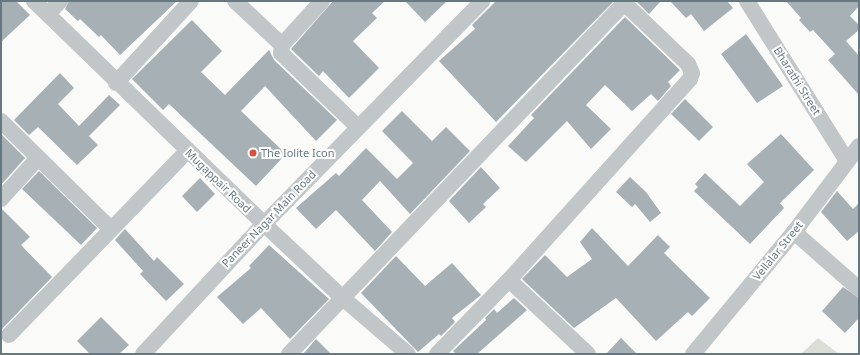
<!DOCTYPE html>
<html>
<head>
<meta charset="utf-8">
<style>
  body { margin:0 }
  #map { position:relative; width:860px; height:355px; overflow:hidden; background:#fafaf8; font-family:"Noto Sans",sans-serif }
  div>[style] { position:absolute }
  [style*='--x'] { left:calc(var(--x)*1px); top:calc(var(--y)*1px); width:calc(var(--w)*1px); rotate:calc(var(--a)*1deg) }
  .green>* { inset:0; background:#dbded7 }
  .building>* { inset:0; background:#a6b0b5 }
  .minor>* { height:16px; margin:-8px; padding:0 8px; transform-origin:8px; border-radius:8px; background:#c1c6c9 }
  .dots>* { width:11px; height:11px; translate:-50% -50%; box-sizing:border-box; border:2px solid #fff; border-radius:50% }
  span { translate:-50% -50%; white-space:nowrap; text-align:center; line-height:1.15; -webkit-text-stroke:4px #fff; paint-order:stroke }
  .street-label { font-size:11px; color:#667881 }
  .poi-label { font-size:11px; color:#667881 }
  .left { translate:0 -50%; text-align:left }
  .frame { position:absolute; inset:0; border:2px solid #667881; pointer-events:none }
</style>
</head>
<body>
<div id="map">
  <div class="green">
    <div style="clip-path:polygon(818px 338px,839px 354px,801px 354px)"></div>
  </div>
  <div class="building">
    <div style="clip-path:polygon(1px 1px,16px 1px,30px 15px,1px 42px)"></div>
    <div style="clip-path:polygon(69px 1px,177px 1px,120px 55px,101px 35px,99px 37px,80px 19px,78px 21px,65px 9px)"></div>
    <div style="clip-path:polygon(333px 1px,385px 1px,372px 13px,377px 18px,353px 41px,379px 68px,349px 98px,323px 71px,319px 76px,291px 49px)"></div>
    <div style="clip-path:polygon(405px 1px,447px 1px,425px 22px)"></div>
    <div style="clip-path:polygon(496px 1px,613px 2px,496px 122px,439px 61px,475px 29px,472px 25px)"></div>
    <div style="clip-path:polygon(636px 1px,661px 1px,649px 14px)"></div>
    <div style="clip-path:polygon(670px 1px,727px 1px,733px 8px,704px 31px,691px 14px,686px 18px)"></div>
    <div style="clip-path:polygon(786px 1px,859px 1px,859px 6px,850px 16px,859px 25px,859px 30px,846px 41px,859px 56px,859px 95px,828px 60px,835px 54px,813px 30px,810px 32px,799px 20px,801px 18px)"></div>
    <div style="clip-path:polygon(625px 17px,680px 70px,668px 82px,671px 86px,658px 101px,651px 94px,632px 111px,605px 85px,586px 105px,611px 129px,591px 149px,567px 121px,526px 162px,508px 146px,534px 118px,531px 115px)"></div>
    <div style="clip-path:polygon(192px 20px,222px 51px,201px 72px,225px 95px,269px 50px,274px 60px,337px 120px,316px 141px,265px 86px,241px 111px,286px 154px,256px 186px,169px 104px,163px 110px,132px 79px)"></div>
    <div style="clip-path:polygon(746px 34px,783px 86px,757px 103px,721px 54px)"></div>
    <div style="clip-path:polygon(60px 73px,74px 88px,58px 104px,79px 126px,109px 95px,120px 105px,89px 136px,98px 145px,77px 165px,38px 127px,29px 135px,14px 120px)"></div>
    <div style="clip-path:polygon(685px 99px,713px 127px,699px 141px,671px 114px)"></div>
    <div style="clip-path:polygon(402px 111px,432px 141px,446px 127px,470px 151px,410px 214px,380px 181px,362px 200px,392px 232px,375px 251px,336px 210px,316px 229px,296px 208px,336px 173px,339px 176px,366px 148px,397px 179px,413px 163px,382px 131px)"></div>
    <div style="clip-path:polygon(1px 134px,25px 158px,1px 185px)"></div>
    <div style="clip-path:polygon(781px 134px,814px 170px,780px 203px,784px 208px,750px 244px,694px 191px,698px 187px,695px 184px,705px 173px,740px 206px,764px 182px,747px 164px)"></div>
    <div style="clip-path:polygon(481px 167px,500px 188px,483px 204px,486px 207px,469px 223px,449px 201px)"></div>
    <div style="clip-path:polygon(39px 171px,97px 228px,81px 245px,22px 189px)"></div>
    <div style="clip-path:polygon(630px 177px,646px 192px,661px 213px,650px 222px,635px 204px,632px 207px,616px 192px)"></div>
    <div style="clip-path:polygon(200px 178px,215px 194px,197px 212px,182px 196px)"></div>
    <div style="clip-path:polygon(837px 191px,853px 209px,859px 203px,859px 231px,847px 241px,821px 212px)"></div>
    <div style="clip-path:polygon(1px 208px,30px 237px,21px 245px,52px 277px,1px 330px)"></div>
    <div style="clip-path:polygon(592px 228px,628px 266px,658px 235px,670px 247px,664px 253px,710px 298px,692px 316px,688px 312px,656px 341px,616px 298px,574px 328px,522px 279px,545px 255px,567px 277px,592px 259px,580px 242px)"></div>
    <div style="clip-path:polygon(125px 229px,154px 261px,157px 257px,184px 284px,166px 301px,140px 274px,143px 271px,115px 240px)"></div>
    <div style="clip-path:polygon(269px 245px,329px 299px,290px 339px,261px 308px,243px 324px,217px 297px,251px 268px,249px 266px)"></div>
    <div style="clip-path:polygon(396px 256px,425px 286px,452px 263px,481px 295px,452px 318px,455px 322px,441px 336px,439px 334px,418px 352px,361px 293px)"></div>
    <div style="clip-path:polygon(843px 287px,859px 298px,859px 318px,845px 333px,822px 311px)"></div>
    <div style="clip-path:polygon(514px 298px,527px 310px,477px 354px,456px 354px,453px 351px,486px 320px,485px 318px,494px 309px,497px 313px)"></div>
    <div style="clip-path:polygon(101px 317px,129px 345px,119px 354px,90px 354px,77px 341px)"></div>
    <div style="clip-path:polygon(621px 338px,637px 354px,606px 354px)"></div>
    <div style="clip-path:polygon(316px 339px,331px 354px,304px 353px)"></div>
  </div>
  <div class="minor">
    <div style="--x:34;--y:1;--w:320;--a:44.1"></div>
    <div style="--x:264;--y:224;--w:110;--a:43.2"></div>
    <div style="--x:344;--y:299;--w:84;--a:40.7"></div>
    <div style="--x:235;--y:1;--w:64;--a:43.1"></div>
    <div style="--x:322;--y:1;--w:59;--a:132.3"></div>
    <div style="--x:282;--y:45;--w:8;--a:97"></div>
    <div style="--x:281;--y:53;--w:107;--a:43.9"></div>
    <div style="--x:747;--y:1;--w:189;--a:58"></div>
    <div style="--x:48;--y:14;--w:18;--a:-47"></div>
    <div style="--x:116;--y:83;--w:111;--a:-47.6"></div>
    <div style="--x:1;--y:121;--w:154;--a:44.5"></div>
    <div style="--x:1;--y:199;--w:55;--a:-47.9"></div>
    <div style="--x:794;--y:232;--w:86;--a:41.2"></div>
    <div style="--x:509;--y:280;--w:108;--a:43.1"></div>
    <div style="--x:9;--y:335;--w:256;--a:-45.9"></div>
    <div style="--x:143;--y:354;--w:178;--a:-47.1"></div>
    <div style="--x:264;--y:224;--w:312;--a:-45.6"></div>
    <div style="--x:289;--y:354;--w:486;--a:-46.3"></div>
    <div style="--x:437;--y:354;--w:103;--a:-45.8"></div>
    <div style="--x:509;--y:280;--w:270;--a:-48"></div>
    <div style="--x:690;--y:79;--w:6;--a:-72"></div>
    <div style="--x:692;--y:73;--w:10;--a:-114"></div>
    <div style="--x:688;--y:64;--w:91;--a:-136.3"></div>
    <div style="--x:693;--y:354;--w:158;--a:-50.4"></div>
    <div style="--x:794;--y:232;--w:108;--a:-52.9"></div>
  </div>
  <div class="dots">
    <div style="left:253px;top:153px;background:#d7503b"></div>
  </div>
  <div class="street-label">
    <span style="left:797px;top:81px;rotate:58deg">Bharathi Street</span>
    <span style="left:218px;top:181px;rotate:44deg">Mugappair Road</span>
    <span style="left:269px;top:219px;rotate:-46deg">Paneer Nagar Main Road</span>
    <span style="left:778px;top:251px;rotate:-51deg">Vellalar Street</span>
  </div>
  <div class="poi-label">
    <span class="left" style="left:261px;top:153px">The Iolite Icon</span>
  </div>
  <div class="frame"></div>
</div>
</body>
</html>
